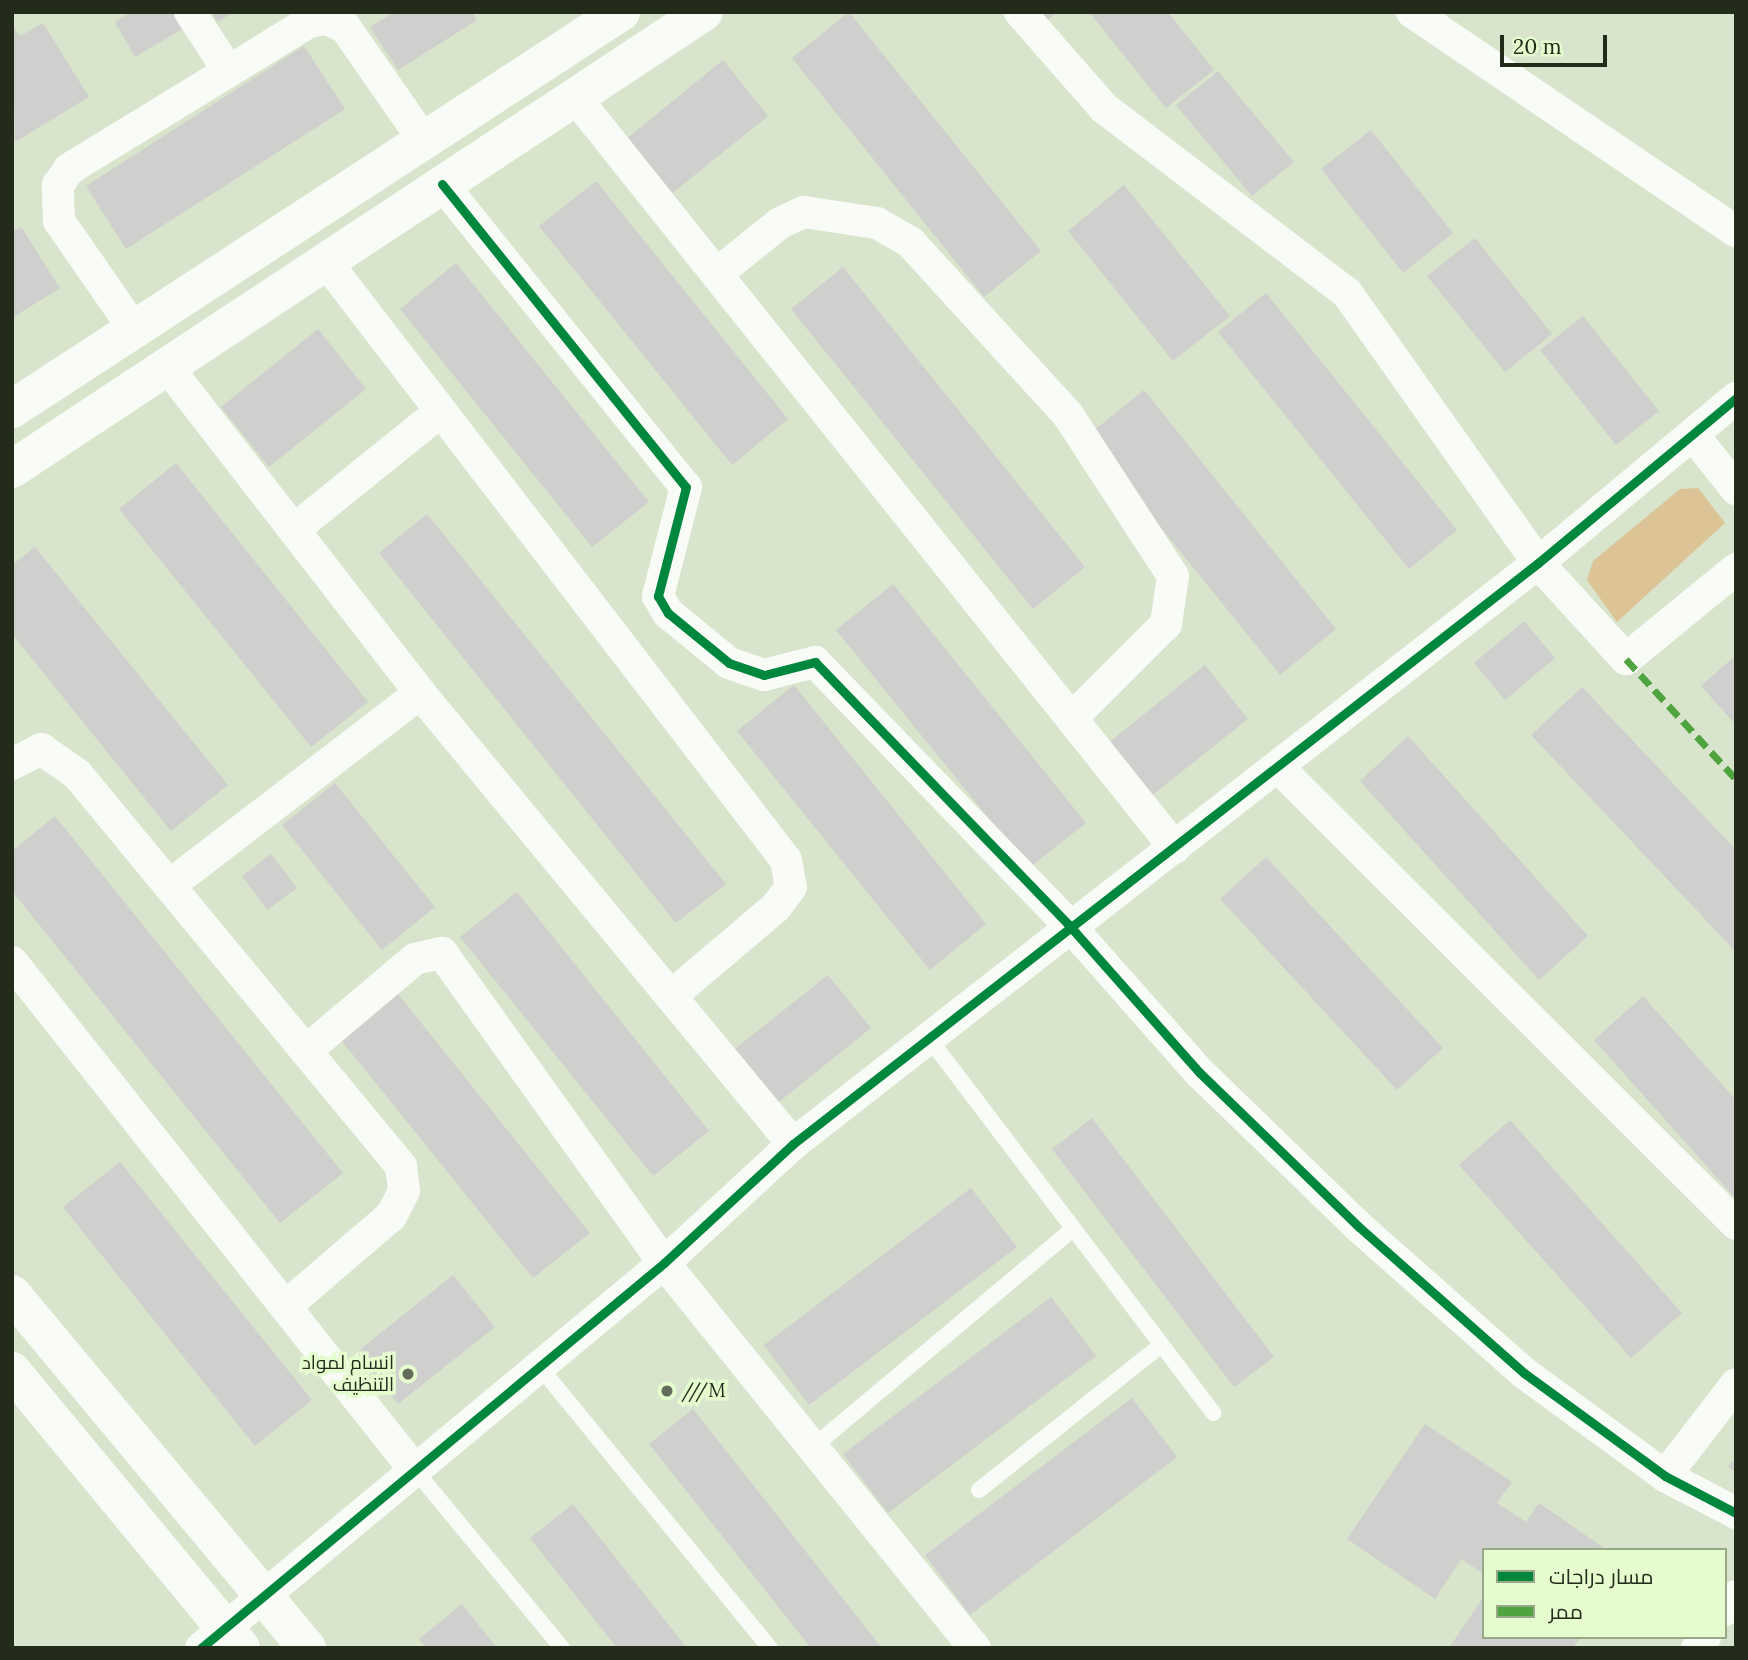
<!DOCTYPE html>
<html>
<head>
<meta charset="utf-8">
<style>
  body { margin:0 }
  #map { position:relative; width:1748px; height:1660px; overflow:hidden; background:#d8e4cc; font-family:Lora,Cairo,serif }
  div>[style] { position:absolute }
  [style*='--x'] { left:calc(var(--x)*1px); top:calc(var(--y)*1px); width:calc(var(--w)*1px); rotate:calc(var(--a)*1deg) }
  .green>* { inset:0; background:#dcc496 }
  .building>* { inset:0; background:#cfd0cd }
  .lane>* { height:16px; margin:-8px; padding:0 8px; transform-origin:8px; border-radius:8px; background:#f9fbf7 }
  .street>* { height:32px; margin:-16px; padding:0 16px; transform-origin:16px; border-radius:16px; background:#f9fbf7 }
  .secondary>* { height:38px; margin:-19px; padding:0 19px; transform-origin:19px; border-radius:19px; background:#f9fbf7 }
  .primary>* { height:38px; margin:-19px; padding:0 19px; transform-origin:19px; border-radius:19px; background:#f9fbf7 }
  .quiet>* { height:7px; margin-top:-3.5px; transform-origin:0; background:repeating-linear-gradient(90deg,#50a440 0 14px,transparent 0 21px) }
  .cycleway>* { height:9px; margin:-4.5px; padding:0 4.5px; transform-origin:4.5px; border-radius:4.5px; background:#00873e }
  .dots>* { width:19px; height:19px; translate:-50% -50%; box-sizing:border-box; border:4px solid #e5fccf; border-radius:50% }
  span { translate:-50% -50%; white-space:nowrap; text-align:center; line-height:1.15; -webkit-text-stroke:7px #e5fccf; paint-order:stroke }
  .poi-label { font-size:19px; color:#232b1a }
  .right { translate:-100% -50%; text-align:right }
  .left { translate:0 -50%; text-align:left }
  .frame { position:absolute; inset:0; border:14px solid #232b1a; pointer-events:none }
  .legend { position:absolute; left:1482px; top:1548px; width:245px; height:91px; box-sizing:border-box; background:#e5fccf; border:2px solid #97a887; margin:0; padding:9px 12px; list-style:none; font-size:21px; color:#232b1a }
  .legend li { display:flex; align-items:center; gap:14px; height:35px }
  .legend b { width:35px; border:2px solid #97a887 }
  .scale { position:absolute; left:1500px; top:35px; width:107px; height:32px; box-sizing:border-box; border:4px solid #232b1a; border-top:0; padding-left:9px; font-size:21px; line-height:24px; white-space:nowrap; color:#232b1a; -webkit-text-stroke:5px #e5fccf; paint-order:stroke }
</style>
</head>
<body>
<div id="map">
  <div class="green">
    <div style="clip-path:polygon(1698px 488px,1725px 523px,1617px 622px,1587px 580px,1593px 561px,1680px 489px)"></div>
  </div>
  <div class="building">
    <div style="clip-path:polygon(131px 12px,177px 12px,186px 27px,135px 57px,115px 22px)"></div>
    <div style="clip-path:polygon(211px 12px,233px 12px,218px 22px)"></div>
    <div style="clip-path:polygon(394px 12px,472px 12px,477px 20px,398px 70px,370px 27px)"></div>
    <div style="clip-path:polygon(849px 12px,1041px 251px,984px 297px,792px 58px)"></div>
    <div style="clip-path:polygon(1033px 12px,1058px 12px,1043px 24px)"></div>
    <div style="clip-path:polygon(1089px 12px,1168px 12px,1214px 70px,1166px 108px)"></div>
    <div style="clip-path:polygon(43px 23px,89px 97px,15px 142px,12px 24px,20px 36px)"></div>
    <div style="clip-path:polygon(304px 46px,345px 109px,126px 249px,86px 186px)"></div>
    <div style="clip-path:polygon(723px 60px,768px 116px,670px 195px,625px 140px)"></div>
    <div style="clip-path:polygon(1218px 71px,1294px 162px,1252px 196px,1176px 105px)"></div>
    <div style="clip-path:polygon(1371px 130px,1453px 233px,1403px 273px,1321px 169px)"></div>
    <div style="clip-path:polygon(596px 181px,788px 419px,732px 465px,539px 226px)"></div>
    <div style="clip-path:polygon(1124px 185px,1230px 316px,1173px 361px,1068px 231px)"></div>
    <div style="clip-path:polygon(21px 227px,60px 288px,12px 318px,12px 232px)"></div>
    <div style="clip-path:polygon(1475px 238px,1552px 334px,1505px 372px,1427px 276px)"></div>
    <div style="clip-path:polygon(456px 263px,649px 502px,592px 547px,400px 309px)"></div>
    <div style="clip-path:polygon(843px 267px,1085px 567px,1033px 609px,791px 309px)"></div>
    <div style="clip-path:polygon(1266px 293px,1457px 530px,1409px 569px,1218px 332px)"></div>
    <div style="clip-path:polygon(1583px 316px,1659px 411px,1616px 445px,1540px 350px)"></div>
    <div style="clip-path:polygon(318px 329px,366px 389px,269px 467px,221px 407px)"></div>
    <div style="clip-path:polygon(1144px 390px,1336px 629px,1280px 675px,1087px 436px)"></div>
    <div style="clip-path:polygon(176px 463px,368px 702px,311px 747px,119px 509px)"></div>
    <div style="clip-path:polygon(427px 514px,726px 884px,676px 923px,379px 553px)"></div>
    <div style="clip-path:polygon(35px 547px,228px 785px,171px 831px,12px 634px,12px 565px)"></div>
    <div style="clip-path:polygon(893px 584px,1086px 823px,1029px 868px,836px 630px)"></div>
    <div style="clip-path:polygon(1524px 621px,1555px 658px,1505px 700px,1474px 663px)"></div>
    <div style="clip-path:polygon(1736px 655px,1736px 725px,1701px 686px)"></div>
    <div style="clip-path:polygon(1205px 665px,1248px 719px,1150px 797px,1107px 744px)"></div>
    <div style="clip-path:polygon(794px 685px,986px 924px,930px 970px,737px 731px)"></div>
    <div style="clip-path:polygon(1582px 687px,1736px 850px,1736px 952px,1531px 735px)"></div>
    <div style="clip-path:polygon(1408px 736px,1588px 936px,1539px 980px,1360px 781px)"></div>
    <div style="clip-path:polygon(335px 783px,435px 907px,382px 950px,282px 825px)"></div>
    <div style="clip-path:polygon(55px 816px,343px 1173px,280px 1223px,12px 891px,12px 851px)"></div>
    <div style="clip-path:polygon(271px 854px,297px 888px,267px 910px,242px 876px)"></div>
    <div style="clip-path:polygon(1266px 857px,1443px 1048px,1397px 1090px,1220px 899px)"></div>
    <div style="clip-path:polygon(517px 892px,709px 1131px,653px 1176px,460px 937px)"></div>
    <div style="clip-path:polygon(828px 975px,871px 1028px,774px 1106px,731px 1052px)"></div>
    <div style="clip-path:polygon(398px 994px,590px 1233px,533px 1278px,341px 1040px)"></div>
    <div style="clip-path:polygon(1643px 996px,1736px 1100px,1736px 1199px,1594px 1040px)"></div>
    <div style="clip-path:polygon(1092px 1118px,1274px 1357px,1234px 1387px,1052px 1149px)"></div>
    <div style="clip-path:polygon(1510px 1120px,1682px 1313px,1631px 1358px,1459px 1165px)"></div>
    <div style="clip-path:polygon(120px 1162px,312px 1400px,255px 1446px,63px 1207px)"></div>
    <div style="clip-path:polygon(971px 1188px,1017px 1247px,809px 1405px,764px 1345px)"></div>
    <div style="clip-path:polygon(453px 1275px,495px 1327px,398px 1404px,357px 1352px)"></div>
    <div style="clip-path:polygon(1051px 1297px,1096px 1356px,888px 1513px,843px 1454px)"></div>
    <div style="clip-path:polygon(1132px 1398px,1177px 1457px,970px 1615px,925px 1555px)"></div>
    <div style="clip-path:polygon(693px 1409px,882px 1648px,811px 1648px,649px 1444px)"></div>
    <div style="clip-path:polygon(1425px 1424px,1512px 1482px,1497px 1503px,1526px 1522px,1539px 1503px,1607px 1550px,1484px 1550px,1484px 1574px,1461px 1559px,1435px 1599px,1347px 1539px)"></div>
    <div style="clip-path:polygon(1736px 1458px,1736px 1473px,1728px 1466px)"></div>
    <div style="clip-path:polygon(573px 1504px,687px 1648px,617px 1648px,530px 1538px)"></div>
    <div style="clip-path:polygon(1484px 1596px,1484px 1637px,1580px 1637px,1573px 1648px,1449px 1648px)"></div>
    <div style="clip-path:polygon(462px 1604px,497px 1648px,426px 1648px,419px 1639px)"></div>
  </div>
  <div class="lane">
    <div style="--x:928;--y:1037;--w:472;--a:52.8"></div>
    <div style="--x:539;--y:1366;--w:365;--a:50.7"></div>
    <div style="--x:813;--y:1447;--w:339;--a:-40"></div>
    <div style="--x:414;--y:1469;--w:232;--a:50.4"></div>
    <div style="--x:979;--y:1490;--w:233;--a:-38.5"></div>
  </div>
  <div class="street">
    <div style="--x:190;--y:12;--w:69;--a:56.8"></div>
    <div style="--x:1020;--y:12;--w:128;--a:48.8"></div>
    <div style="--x:1104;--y:108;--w:305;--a:37.3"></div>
    <div style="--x:1347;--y:293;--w:331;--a:54.7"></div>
    <div style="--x:1538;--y:563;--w:130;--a:47.5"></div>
    <div style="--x:1626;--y:659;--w:142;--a:-39.3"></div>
    <div style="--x:1412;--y:12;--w:391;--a:34.1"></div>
    <div style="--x:575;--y:97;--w:961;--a:51.38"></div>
    <div style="--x:442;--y:184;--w:389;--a:51.2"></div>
    <div style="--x:686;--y:487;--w:113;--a:104.4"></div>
    <div style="--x:658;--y:596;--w:20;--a:60"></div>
    <div style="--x:668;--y:613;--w:79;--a:39.3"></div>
    <div style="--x:729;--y:663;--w:37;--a:19"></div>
    <div style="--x:764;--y:675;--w:53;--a:-14.3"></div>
    <div style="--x:815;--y:662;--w:364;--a:46"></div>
    <div style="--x:1068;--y:924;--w:199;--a:48.5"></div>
    <div style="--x:1200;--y:1073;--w:221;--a:44.1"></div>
    <div style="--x:1359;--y:1227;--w:220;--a:41.5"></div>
    <div style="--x:1524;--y:1373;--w:175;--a:36.1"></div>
    <div style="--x:1665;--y:1476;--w:80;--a:27.5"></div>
    <div style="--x:327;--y:263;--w:753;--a:52.45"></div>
    <div style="--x:786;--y:860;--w:27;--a:80"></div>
    <div style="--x:791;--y:887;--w:25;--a:127"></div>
    <div style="--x:776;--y:907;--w:138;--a:139.7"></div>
    <div style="--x:719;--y:272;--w:78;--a:-38.8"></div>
    <div style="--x:780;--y:223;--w:26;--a:-25"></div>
    <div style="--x:804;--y:212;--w:74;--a:8.6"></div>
    <div style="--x:877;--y:223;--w:39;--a:30"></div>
    <div style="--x:911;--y:243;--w:233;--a:47.6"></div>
    <div style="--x:1068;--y:415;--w:192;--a:56.9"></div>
    <div style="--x:1173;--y:576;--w:49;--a:98.3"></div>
    <div style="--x:1166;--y:624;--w:133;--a:135"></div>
    <div style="--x:136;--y:332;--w:135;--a:-124.7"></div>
    <div style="--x:59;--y:221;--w:36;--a:-92"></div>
    <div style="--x:58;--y:185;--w:19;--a:-55"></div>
    <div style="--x:69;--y:169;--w:281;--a:-31.5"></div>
    <div style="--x:309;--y:22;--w:17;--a:-10"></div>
    <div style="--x:326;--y:19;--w:21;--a:23"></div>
    <div style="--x:345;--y:27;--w:140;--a:55.2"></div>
    <div style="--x:169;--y:369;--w:410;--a:52.2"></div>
    <div style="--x:420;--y:693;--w:585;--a:50.41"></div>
    <div style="--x:1694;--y:436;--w:68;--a:51.6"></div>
    <div style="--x:296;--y:528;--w:186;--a:-38.9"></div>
    <div style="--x:12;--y:764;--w:33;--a:-27"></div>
    <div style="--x:41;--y:749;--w:44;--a:34.8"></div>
    <div style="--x:77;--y:774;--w:509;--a:50.43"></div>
    <div style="--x:401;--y:1166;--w:25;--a:83"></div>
    <div style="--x:404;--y:1191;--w:28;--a:117"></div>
    <div style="--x:391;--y:1216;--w:138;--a:139.4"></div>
    <div style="--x:1278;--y:767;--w:647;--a:44.94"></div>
    <div style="--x:170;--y:885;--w:315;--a:-37.5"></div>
    <div style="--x:12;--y:962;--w:647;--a:51.59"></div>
    <div style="--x:308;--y:1049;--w:140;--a:-40.1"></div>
    <div style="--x:415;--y:959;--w:28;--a:-13"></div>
    <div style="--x:442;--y:953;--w:381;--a:54.4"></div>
    <div style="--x:664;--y:1263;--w:495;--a:51.1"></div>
    <div style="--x:1665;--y:1476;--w:116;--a:-52.3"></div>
    <div style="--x:1725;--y:1610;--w:18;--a:-52"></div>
    <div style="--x:201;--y:1648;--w:602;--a:-39.74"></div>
    <div style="--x:664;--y:1263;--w:176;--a:-42.7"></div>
    <div style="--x:793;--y:1144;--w:945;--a:-37.95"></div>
    <div style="--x:1538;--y:563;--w:258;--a:-39.8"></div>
    <div style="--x:1697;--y:1648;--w:14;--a:-54"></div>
  </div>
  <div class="secondary">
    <div style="--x:12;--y:409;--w:727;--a:-33.1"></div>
    <div style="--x:12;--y:469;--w:829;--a:-33.44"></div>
  </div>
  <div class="primary">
    <div style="--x:12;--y:1294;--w:461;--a:50.2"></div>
    <div style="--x:12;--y:1371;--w:359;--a:50.4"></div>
  </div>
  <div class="quiet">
    <div style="--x:1626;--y:659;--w:163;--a:47.5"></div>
  </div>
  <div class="cycleway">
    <div style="--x:442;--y:184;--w:389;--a:51.2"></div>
    <div style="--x:686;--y:487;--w:113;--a:104.4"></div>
    <div style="--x:658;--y:596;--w:20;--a:60"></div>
    <div style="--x:668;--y:613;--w:79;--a:39.3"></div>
    <div style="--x:729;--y:663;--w:37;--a:19"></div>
    <div style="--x:764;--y:675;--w:53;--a:-14.3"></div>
    <div style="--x:815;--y:662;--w:364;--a:46"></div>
    <div style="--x:1068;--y:924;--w:199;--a:48.5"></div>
    <div style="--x:1200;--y:1073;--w:221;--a:44.1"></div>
    <div style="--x:1359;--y:1227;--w:220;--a:41.5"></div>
    <div style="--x:1524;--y:1373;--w:175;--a:36.1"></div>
    <div style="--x:1665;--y:1476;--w:80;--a:27.5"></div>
    <div style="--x:201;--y:1648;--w:602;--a:-39.74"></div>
    <div style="--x:664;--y:1263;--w:176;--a:-42.7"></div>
    <div style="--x:793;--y:1144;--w:945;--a:-37.95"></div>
    <div style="--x:1538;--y:563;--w:258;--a:-39.8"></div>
  </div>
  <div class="dots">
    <div style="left:408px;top:1374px;background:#626c58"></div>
    <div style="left:667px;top:1391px;background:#626c58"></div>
  </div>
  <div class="poi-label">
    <span class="right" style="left:394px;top:1374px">انسام لمواد<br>التنظيف</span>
    <span class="left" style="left:681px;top:1391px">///M</span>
  </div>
  <div class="frame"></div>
  <ul class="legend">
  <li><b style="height:9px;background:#00873e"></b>مسار دراجات</li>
  <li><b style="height:9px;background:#50a440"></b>ممر</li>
  </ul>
  <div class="scale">20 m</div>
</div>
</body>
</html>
